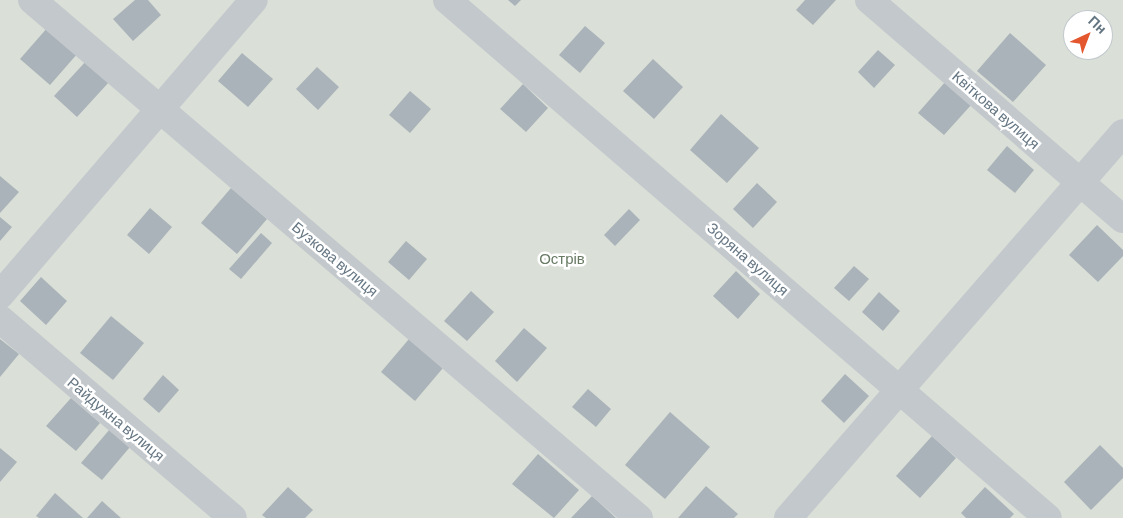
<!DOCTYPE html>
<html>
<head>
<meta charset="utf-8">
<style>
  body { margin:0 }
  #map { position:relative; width:1123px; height:518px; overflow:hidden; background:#fafaf8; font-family:Barlow,sans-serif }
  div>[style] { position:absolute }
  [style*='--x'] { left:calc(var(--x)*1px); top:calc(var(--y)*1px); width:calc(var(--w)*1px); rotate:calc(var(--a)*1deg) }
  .green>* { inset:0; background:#dadfd7 }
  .building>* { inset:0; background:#aab3b9 }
  .minor>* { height:28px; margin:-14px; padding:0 14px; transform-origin:14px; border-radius:14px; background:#c3c8cc }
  span { translate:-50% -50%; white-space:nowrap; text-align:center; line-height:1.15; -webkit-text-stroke:5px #fff; paint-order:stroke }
  .street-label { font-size:15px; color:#657683 }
  .park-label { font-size:15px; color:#687a64 }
  .north { position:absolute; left:1063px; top:10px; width:50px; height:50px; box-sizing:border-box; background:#fff; border:1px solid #c1c8cd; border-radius:50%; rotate:43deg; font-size:14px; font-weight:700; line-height:20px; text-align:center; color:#657683 }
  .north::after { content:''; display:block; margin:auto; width:18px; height:22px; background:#e4572e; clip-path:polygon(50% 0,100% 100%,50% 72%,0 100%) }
</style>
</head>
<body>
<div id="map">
  <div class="green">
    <div style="clip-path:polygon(evenodd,0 0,1123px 0,1123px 518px,0 518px,0 0,1073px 20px,1103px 20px,1103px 50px,1073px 50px,1073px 20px)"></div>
  </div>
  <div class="building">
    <div style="clip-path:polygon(135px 0,148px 0,161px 15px,133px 41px,113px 19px)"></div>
    <div style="clip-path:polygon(508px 0,521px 0,515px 6px)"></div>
    <div style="clip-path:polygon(805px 0,836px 0,813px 25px,796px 10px)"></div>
    <div style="clip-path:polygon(585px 26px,605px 43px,580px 73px,559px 55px)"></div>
    <div style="clip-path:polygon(48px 27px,78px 53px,50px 85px,20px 59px)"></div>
    <div style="clip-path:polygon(1010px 33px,1046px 65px,1013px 102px,977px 71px)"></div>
    <div style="clip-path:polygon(878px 50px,895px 65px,874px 88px,858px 72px)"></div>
    <div style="clip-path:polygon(242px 53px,273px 79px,248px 107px,218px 81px)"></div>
    <div style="clip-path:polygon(653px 59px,683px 87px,654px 119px,623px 91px)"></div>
    <div style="clip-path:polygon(87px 60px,110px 81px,77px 117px,54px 96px)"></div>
    <div style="clip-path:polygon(317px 67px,339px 87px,318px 110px,296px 89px)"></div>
    <div style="clip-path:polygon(946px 81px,972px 104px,944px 135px,918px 113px)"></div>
    <div style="clip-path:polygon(523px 84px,548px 108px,526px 132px,500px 109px)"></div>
    <div style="clip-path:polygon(410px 91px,431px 109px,410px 133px,389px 115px)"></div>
    <div style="clip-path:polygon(721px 114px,759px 148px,727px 183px,690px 150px)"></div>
    <div style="clip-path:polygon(1007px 146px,1034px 170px,1015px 193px,987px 170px)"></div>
    <div style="clip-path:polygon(0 176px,19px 192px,0 213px)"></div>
    <div style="clip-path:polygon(757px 183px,777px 202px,753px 228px,733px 209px)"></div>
    <div style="clip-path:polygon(231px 188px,267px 219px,237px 254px,201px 223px)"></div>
    <div style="clip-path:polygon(150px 208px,172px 227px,149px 254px,127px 235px)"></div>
    <div style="clip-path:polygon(629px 209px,640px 220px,615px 246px,604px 235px)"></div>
    <div style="clip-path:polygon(0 217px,12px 227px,0 241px)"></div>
    <div style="clip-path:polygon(1097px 225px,1123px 250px,1123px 256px,1098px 282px,1069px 255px)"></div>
    <div style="clip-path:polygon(261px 233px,272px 243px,241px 279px,229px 269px)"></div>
    <div style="clip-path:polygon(406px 241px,427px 259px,409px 280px,388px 262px)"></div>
    <div style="clip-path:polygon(854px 266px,869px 279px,849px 301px,834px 288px)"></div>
    <div style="clip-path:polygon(736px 271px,760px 294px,738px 319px,713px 296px)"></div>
    <div style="clip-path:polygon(41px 277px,67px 301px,46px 325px,20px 301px)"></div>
    <div style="clip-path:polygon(471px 291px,494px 312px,467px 341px,444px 321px)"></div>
    <div style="clip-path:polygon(879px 292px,900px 311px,883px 331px,862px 312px)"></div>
    <div style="clip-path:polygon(111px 316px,144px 343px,113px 380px,80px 353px)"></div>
    <div style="clip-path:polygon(524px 328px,547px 348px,517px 382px,495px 361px)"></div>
    <div style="clip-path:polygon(0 339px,19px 354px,0 377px)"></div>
    <div style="clip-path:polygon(409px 339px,443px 368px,415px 401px,381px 372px)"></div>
    <div style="clip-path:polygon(845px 374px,869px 396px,844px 423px,821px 401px)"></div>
    <div style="clip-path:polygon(163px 375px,179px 390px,159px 413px,143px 399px)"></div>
    <div style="clip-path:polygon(588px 389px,611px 409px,596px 427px,572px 407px)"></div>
    <div style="clip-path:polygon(71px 398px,100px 423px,76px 451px,46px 426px)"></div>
    <div style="clip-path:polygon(670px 412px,710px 447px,665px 499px,625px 465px)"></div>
    <div style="clip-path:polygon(110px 429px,130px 447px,102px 480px,81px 463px)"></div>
    <div style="clip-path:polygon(932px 436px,956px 458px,920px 498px,896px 476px)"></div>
    <div style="clip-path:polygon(1100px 445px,1123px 468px,1123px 478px,1091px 510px,1064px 482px)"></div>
    <div style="clip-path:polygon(0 448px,17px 462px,0 482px)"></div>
    <div style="clip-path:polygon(538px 454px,579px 490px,554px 518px,512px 484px)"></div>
    <div style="clip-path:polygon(706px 486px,738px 514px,734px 518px,678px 518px)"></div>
    <div style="clip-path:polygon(288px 487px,313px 510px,305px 518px,266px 518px,262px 515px)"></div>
    <div style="clip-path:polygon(985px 487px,1014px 514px,1010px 518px,966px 518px,961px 513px)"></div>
    <div style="clip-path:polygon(55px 493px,83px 518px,39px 518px,36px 516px)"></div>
    <div style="clip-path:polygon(592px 496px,616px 518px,571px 518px)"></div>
    <div style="clip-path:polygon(102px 501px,121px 518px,87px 518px)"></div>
  </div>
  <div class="minor">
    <div style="--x:32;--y:0;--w:798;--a:40.48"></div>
    <div style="--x:447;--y:0;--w:793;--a:40.76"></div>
    <div style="--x:869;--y:0;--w:335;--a:40.8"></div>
    <div style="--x:0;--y:295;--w:389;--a:-49.3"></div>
    <div style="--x:0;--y:319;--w:306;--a:40.5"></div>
    <div style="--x:788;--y:518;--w:510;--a:-48.97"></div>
  </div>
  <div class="street-label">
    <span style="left:996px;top:110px;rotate:41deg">Квіткова вулиця</span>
    <span style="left:335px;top:259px;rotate:40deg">Бузкова вулиця</span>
    <span style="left:748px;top:259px;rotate:41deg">Зоряна вулиця</span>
    <span style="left:116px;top:419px;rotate:40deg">Райдужна вулиця</span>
  </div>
  <div class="park-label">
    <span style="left:562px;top:259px">Острів</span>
  </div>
  <div class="north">Пн</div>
</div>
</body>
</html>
